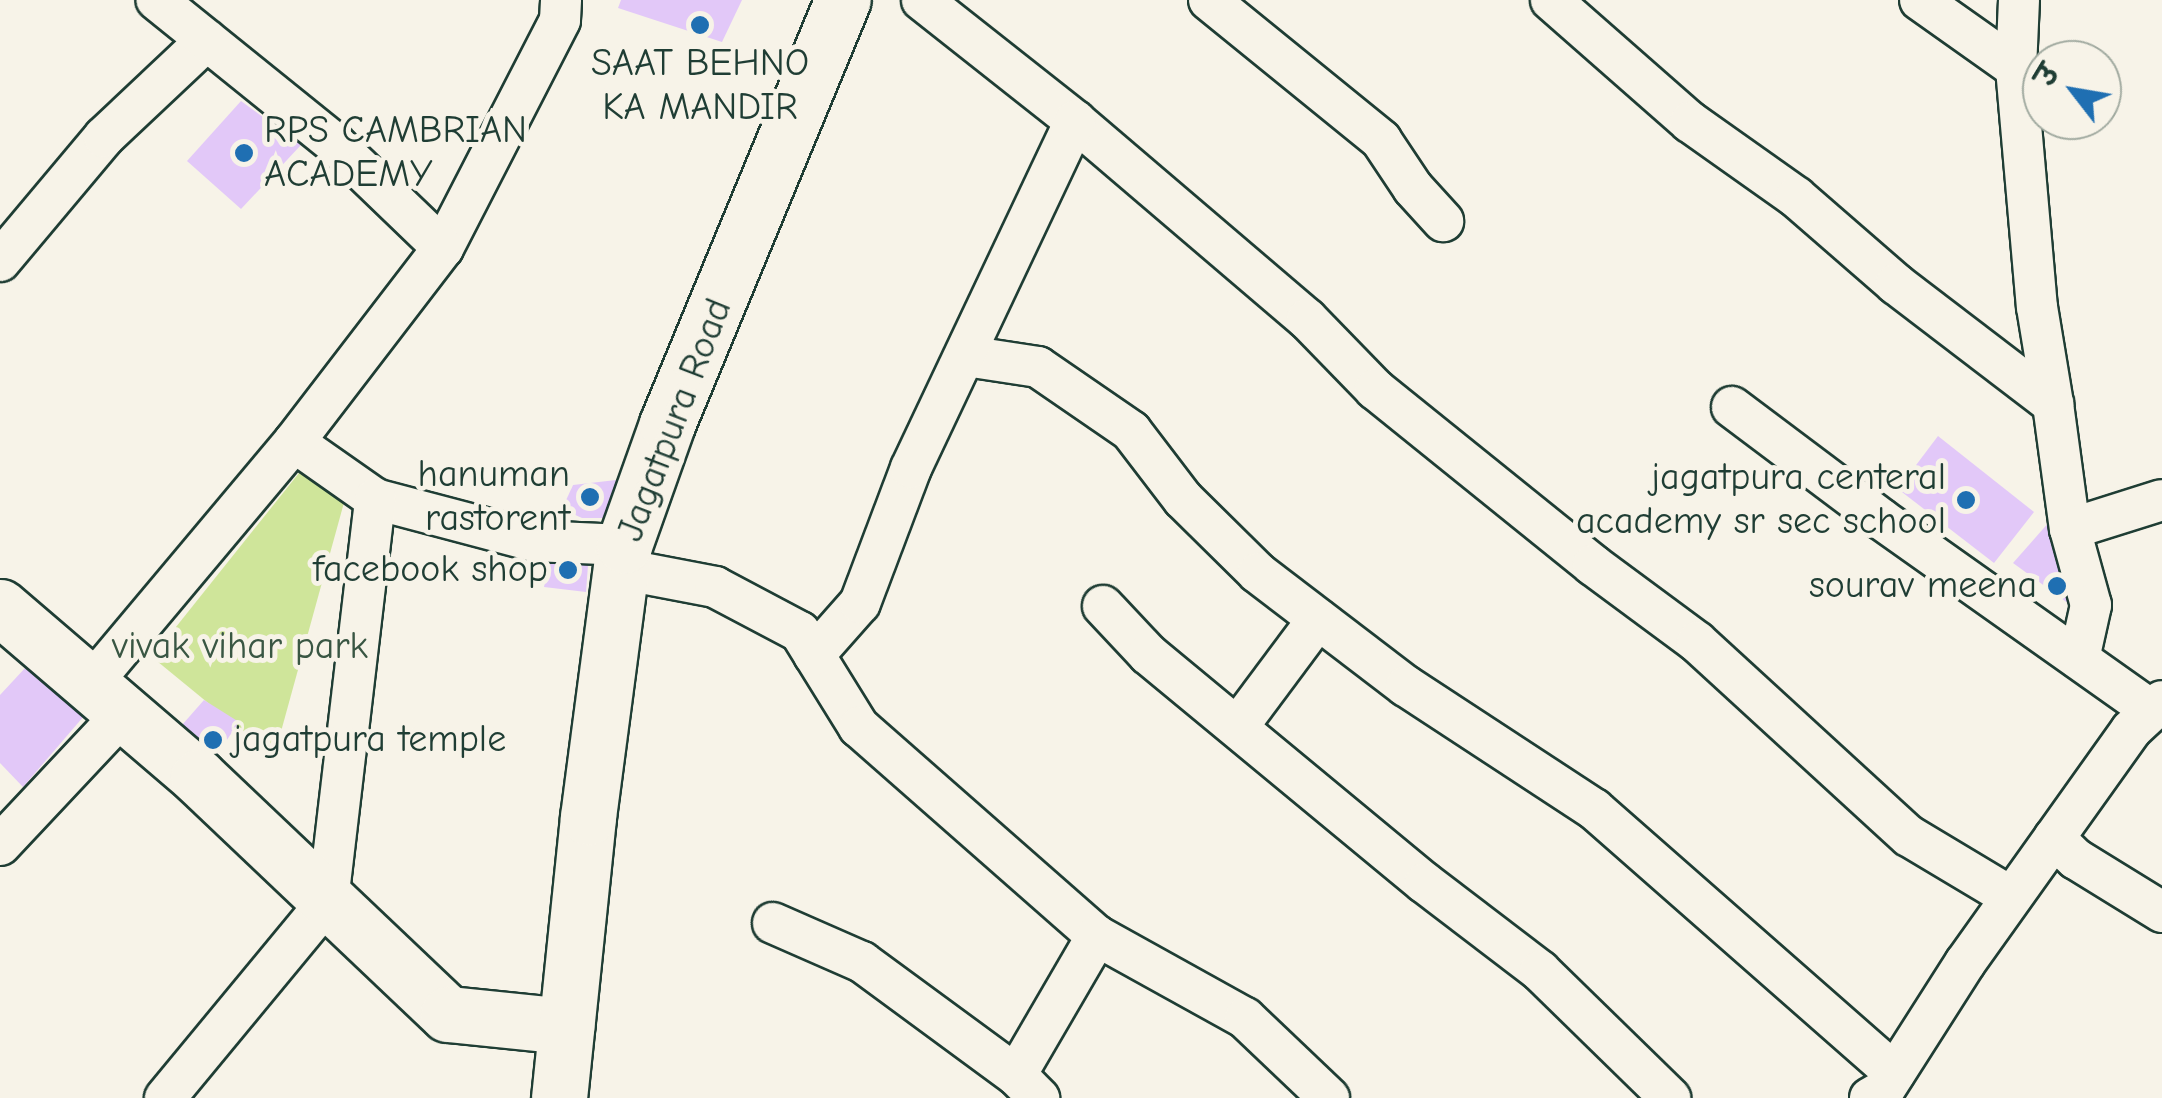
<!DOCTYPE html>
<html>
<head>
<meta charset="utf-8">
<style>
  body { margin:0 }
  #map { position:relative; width:2162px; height:1098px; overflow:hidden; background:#f7f3e8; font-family:"Comic Neue","Playpen Sans Deva",sans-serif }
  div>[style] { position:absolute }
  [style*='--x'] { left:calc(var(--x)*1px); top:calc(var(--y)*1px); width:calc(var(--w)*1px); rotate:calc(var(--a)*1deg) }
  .green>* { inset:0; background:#cfe59a }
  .building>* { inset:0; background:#e2c8f8 }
  .roads { filter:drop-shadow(2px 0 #1f3d34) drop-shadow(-2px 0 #1f3d34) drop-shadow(0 2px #1f3d34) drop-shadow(0 -2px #1f3d34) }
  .street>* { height:40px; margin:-20px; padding:0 20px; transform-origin:20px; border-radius:20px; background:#f7f3e8 }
  .secondary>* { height:55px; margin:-27.5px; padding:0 27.5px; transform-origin:27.5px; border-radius:27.5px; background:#f7f3e8 }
  .dots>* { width:28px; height:28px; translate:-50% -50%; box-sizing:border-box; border:5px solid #f7f3e8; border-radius:50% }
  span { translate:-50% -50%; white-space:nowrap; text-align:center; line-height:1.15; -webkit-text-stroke:10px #f7f3e8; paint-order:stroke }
  .poi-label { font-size:38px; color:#1f3d34 }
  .left { translate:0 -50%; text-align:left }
  .right { translate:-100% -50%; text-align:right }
  .street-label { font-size:38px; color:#1f3d34 }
  .park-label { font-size:38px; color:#395643 }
  .north { position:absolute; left:2022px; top:40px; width:100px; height:100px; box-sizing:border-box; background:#f7f3e8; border:2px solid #a1aaa0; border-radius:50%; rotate:301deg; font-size:28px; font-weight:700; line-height:40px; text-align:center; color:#1f3d34 }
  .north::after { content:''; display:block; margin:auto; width:35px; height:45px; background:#1f6fb2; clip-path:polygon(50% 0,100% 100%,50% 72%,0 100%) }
</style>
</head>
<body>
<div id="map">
  <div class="green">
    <div style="clip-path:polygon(307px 463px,348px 488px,274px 757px,152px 657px)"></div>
  </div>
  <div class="building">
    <div style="clip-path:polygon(621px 0,742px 0,722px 42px,618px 8px)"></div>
    <div style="clip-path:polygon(241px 101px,301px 145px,241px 209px,187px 161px)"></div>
    <div style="clip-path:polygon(1938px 436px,2034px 512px,1994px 563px,1898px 489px)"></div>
    <div style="clip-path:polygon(616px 480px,609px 518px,582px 518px,562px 509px,573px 485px)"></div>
    <div style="clip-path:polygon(2050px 521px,2076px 609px,2013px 563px)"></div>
    <div style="clip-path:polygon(551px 552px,589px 552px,586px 592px,544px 587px)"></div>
    <div style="clip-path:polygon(26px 667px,84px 716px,23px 787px,0 763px,0 695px)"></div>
    <div style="clip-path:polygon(204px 700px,239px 722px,216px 756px,182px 725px)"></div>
  </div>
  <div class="roads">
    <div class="street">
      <div style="--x:922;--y:0;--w:195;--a:38.3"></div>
      <div style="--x:1075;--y:121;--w:305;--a:40.5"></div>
      <div style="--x:1307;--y:319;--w:98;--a:45.8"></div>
      <div style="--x:1375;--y:389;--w:280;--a:38.9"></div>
      <div style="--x:1593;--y:565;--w:129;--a:36.5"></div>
      <div style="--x:1697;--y:642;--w:287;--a:42.5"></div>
      <div style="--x:1909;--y:836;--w:119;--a:30.9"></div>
      <div style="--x:1209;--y:0;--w:222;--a:39.1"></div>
      <div style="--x:1381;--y:140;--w:58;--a:56.3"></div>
      <div style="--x:1413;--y:188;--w:45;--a:47.7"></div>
      <div style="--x:1551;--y:0;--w:185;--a:41.3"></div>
      <div style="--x:1690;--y:122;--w:130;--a:35.3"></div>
      <div style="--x:1796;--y:197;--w:133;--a:41"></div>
      <div style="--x:1896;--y:284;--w:198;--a:37.4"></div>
      <div style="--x:2053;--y:404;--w:126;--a:82.3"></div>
      <div style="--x:2070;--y:529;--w:79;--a:74.6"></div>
      <div style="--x:2091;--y:605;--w:55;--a:102.5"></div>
      <div style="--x:1920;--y:0;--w:118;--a:35.3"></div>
      <div style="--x:2019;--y:0;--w:68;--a:92.5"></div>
      <div style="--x:2016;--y:68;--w:240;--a:85"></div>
      <div style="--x:2037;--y:307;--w:98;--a:80.6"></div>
      <div style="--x:443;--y:248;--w:256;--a:-62.8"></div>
      <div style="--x:560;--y:20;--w:20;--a:-87"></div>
      <div style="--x:0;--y:261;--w:162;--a:-50"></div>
      <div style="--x:104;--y:137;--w:141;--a:-43.3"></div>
      <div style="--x:966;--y:356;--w:73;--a:8.7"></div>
      <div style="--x:1038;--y:367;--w:113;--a:34.5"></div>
      <div style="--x:1131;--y:431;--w:86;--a:52.6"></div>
      <div style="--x:1183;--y:499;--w:105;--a:44.6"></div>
      <div style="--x:1258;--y:573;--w:186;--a:37.4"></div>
      <div style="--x:1406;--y:686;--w:225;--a:33.2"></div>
      <div style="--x:1594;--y:809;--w:400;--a:41.3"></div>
      <div style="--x:1732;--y:407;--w:186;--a:36.9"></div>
      <div style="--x:1881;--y:519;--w:331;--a:35.3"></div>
      <div style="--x:294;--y:442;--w:99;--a:35.1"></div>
      <div style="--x:375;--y:499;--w:164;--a:14.8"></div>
      <div style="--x:534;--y:541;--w:90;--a:2.5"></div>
      <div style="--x:2070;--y:529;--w:96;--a:-17.5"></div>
      <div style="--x:621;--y:569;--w:96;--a:10.8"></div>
      <div style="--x:715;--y:587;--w:96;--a:27.9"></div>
      <div style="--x:800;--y:632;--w:112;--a:58.2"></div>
      <div style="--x:859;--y:727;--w:317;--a:41.3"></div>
      <div style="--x:1097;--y:936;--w:169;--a:29"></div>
      <div style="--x:1245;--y:1018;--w:116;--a:43.6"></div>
      <div style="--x:1103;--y:606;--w:66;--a:46.8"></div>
      <div style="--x:1148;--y:654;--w:359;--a:39.6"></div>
      <div style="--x:1425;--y:883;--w:145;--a:37.4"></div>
      <div style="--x:1540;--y:971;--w:182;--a:44.3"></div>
      <div style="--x:814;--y:655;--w:69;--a:-48.5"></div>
      <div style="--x:860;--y:603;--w:144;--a:-69.3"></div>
      <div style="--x:911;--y:468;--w:384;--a:-64.7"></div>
      <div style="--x:90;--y:685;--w:317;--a:-50"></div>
      <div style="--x:294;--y:442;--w:245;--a:-52.5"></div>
      <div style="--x:443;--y:248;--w:151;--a:-136.1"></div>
      <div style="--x:334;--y:143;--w:228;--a:-141.1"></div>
      <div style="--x:1239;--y:725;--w:132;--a:-53.3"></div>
      <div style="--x:2054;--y:838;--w:30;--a:44"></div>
      <div style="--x:2076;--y:859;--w:101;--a:31.6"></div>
      <div style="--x:0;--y:845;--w:180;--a:-46.8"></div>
      <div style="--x:773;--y:923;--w:97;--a:23.7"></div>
      <div style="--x:862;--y:962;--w:191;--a:36.3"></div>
      <div style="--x:1016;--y:1075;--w:33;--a:45"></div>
      <div style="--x:1016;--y:1075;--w:161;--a:-59.8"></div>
      <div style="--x:165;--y:1098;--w:256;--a:-50.4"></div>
      <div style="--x:328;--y:901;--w:405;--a:-83.3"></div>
      <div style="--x:1870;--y:1098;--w:16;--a:-30"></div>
      <div style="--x:1884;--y:1090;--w:151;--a:-57.5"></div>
      <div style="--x:1965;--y:963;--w:286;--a:-54.5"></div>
      <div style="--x:2131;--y:730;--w:42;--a:-43.1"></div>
    </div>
    <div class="secondary">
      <div style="--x:0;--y:607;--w:261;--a:40.6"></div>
      <div style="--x:198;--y:777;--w:344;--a:43.5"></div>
      <div style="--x:448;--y:1014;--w:119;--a:5.8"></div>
      <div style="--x:559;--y:1098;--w:282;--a:-84.1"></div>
      <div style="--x:588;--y:817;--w:274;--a:-82.5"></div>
      <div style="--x:624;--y:545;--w:128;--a:-70.4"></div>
      <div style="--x:667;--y:424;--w:459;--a:-67.5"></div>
    </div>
  </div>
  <div class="dots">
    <div style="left:700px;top:25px;background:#1f6fb2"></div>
    <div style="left:244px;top:153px;background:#1f6fb2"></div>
    <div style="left:590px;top:497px;background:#1f6fb2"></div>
    <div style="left:1966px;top:500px;background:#1f6fb2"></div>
    <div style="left:568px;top:570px;background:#1f6fb2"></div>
    <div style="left:2057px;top:586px;background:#1f6fb2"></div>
    <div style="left:213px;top:740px;background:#1f6fb2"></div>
  </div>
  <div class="poi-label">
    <span style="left:700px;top:86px">SAAT BEHNO<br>KA MANDIR</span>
    <span class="left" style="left:264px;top:153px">RPS CAMBRIAN<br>ACADEMY</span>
    <span class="right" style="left:570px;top:497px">hanuman<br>rastorent</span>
    <span class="right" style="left:1946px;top:500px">jagatpura centeral<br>academy sr sec school</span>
    <span class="right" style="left:548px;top:570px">facebook shop</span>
    <span class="right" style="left:2037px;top:586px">sourav meena</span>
    <span class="left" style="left:233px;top:740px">jagatpura temple</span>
  </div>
  <div class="street-label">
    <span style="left:675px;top:420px;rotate:-69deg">Jagatpura Road</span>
  </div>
  <div class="park-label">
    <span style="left:240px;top:647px">vivak vihar park</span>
  </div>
  <div class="north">उ</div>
</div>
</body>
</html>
